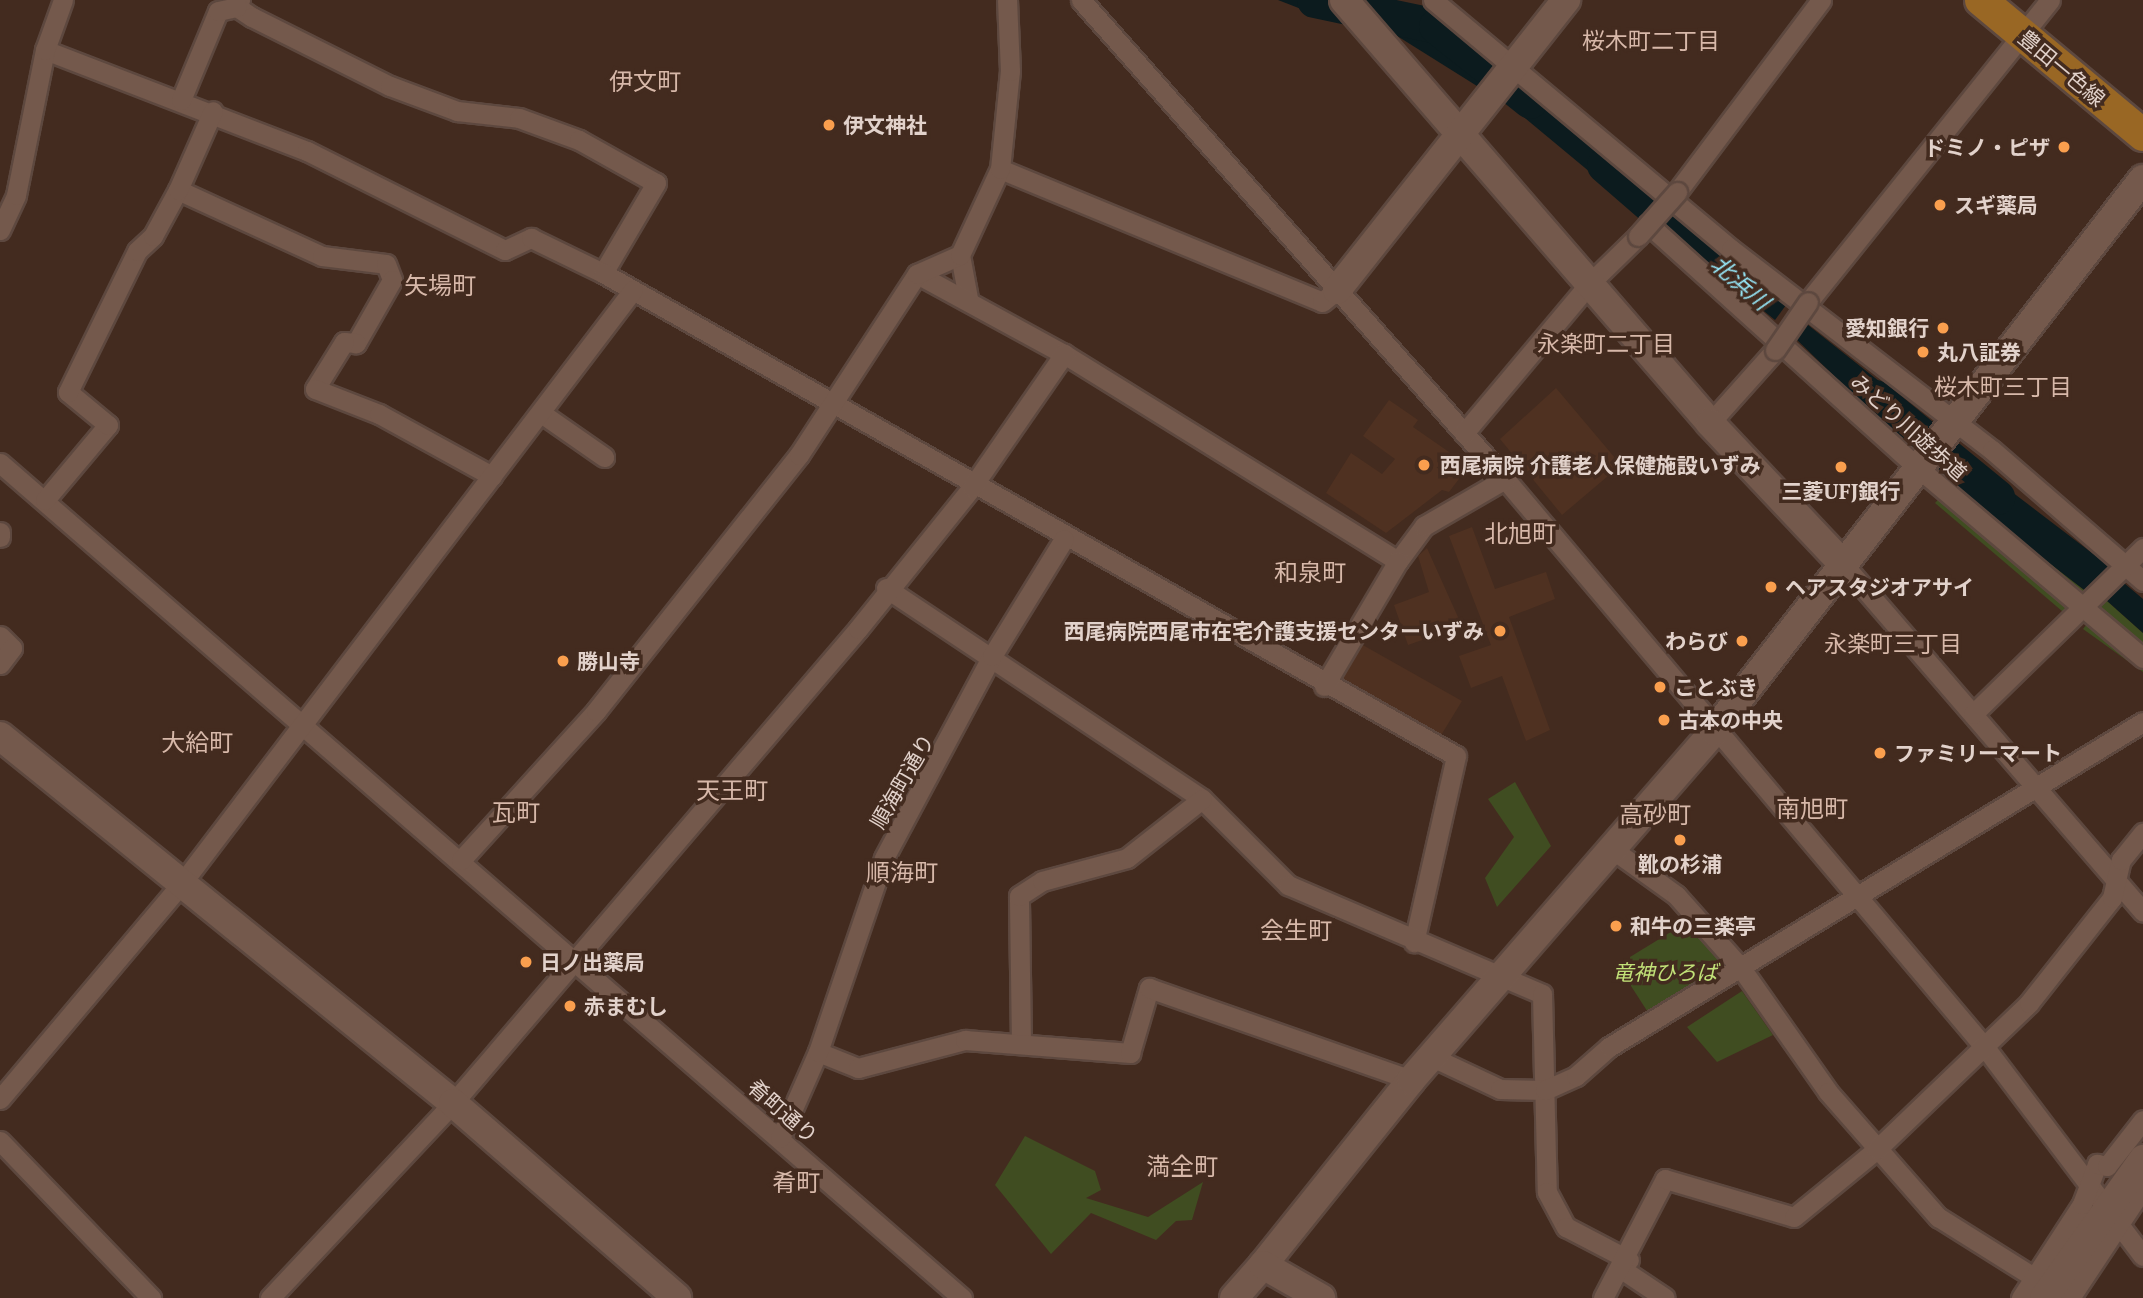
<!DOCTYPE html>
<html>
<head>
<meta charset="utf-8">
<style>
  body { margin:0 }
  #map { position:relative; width:2143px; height:1298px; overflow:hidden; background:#432b1f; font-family:"PT Serif","Noto Sans JP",serif }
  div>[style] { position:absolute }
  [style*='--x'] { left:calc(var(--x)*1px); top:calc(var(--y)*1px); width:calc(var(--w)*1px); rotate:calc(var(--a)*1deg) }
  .built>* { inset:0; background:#4f3121 }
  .green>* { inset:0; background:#404d21 }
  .water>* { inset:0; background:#0c1b1e }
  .river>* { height:35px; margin:-17.5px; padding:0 17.5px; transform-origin:17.5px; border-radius:17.5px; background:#0c1b1e }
  .roads { filter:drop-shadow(2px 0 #5d483f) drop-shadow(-2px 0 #5d483f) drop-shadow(0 2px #5d483f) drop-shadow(0 -2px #5d483f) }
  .street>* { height:19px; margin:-9.5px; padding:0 9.5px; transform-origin:9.5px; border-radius:9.5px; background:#74594c }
  .secondary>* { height:28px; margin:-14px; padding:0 14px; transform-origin:14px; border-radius:14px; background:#74594c }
  .primary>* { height:32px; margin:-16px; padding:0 16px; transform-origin:16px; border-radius:16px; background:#996724 }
  .bridges { filter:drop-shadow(2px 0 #5d483f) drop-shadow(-2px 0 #5d483f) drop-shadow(0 2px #5d483f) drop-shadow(0 -2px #5d483f) }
  .street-bridge>* { height:19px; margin:-9.5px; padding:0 9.5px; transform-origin:9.5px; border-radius:9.5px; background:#74594c }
  .dots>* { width:19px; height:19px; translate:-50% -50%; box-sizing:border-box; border:4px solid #432b1f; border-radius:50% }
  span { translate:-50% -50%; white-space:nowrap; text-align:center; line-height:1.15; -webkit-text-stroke:7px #432b1f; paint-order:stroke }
  .street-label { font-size:21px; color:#e2d2cb }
  .poi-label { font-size:21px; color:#e2d2cb; font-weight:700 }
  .left { translate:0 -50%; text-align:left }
  .right { translate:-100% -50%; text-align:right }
  .park-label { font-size:21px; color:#c1e178; font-style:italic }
  .neighbourhood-label { font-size:23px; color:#d7b8a9 }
  .water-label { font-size:23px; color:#96e7f8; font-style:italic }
  .quarter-label { font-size:24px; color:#d7b8a9 }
</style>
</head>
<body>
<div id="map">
  <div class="built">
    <div style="clip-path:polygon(1556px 388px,1621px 465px,1562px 515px,1500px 439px)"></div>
    <div style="clip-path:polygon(1389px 400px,1418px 420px,1413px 427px,1462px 461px,1456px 470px,1462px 475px,1449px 492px,1442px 490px,1386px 533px,1326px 493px,1351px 453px,1382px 474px,1395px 459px,1363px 436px)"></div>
    <div style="clip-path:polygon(1472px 527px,1495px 589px,1546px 572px,1555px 599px,1509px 617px,1550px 730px,1526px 741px,1502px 676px,1471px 688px,1459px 656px,1491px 645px,1449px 536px)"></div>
    <div style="clip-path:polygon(1427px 548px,1462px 626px,1408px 645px,1394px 605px,1429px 592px,1418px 556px)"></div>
    <div style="clip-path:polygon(1361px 644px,1462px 701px,1440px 737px,1340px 680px)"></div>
  </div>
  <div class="green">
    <div style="clip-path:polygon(1951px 486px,2088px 593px,2069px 617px,1935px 503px)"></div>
    <div style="clip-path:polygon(2106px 600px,2143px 633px,2143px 672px,2083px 629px)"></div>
    <div style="clip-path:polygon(1515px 782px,1551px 846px,1497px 907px,1485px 878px,1514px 837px,1488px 799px)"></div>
    <div style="clip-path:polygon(1687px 922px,1730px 967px,1651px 1017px,1631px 986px,1630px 957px)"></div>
    <div style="clip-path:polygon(1742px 991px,1773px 1035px,1717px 1062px,1687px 1027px)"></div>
    <div style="clip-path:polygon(1025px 1136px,1095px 1171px,1101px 1190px,1086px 1198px,1148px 1217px,1203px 1182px,1192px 1220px,1176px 1221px,1156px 1240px,1091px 1213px,1051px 1254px,995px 1185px)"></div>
  </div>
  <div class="water">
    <div style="clip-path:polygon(1278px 0,1319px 0,1332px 21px)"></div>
    <div style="clip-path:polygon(1368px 1px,1432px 14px,1497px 64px,1477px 86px,1386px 29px)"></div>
    <div style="clip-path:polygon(1519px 83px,1648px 189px,1632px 207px,1507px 103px)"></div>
    <div style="clip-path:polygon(1665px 211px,1786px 305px,1775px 320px,1655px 223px)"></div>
    <div style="clip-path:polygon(1803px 321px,1922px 415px,1902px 442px,1794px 337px)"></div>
    <div style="clip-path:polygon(1966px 457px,2113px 569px,2088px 593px,1951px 487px)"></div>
    <div style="clip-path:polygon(2124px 583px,2143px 599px,2143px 633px,2106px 600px)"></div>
  </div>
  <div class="river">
    <div style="--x:1314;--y:0;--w:125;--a:12"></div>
    <div style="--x:1436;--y:26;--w:120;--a:38.6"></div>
    <div style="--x:1604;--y:165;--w:108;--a:40.9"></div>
    <div style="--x:1875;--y:397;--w:158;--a:39.3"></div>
  </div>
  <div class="roads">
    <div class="street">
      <div style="--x:240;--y:0;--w:8;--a:113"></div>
      <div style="--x:237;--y:7;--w:18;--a:34"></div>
      <div style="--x:252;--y:17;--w:154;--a:26.6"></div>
      <div style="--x:390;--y:86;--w:72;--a:20.5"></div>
      <div style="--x:457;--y:111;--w:62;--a:6.4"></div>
      <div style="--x:519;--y:118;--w:64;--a:20.1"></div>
      <div style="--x:579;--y:140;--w:88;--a:29.2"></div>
      <div style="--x:656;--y:183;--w:104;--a:120.5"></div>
      <div style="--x:1081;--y:0;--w:640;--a:48.49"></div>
      <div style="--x:1505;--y:479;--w:747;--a:49.83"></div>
      <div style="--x:1987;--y:1050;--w:258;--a:52.9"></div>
      <div style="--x:1433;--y:0;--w:388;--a:39.9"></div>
      <div style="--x:1731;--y:249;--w:329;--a:37.6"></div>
      <div style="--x:1992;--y:450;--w:200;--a:40.9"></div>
      <div style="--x:45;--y:50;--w:281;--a:21.1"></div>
      <div style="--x:307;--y:151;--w:221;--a:26.6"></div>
      <div style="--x:505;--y:250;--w:29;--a:-25"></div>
      <div style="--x:531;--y:238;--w:80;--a:25.9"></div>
      <div style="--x:603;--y:273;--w:980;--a:29.52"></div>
      <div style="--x:1456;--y:756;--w:191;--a:102.7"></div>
      <div style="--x:181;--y:100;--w:96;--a:-67.4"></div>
      <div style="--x:218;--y:11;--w:19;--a:-12"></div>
      <div style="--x:1000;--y:169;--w:348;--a:22.4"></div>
      <div style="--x:1322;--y:302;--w:19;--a:-39"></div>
      <div style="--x:178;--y:190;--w:158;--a:24.6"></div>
      <div style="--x:322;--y:256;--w:64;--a:7.1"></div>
      <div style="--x:386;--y:264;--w:17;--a:69"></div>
      <div style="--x:392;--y:280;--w:73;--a:119.7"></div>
      <div style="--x:356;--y:343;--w:12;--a:-175"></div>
      <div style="--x:344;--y:342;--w:55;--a:121.7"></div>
      <div style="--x:315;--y:389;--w:69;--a:21.3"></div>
      <div style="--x:379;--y:414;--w:129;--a:28.8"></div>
      <div style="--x:1677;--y:192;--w:240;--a:-53.1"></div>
      <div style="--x:1648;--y:224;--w:363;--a:42.1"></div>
      <div style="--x:1917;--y:467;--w:296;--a:40.2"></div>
      <div style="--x:0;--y:230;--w:38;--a:-65"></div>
      <div style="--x:16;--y:195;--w:148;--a:-78.7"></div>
      <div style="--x:45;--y:50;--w:53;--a:-70.2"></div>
      <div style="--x:960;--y:255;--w:44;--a:79.5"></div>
      <div style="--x:917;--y:274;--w:167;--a:28.6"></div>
      <div style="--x:1064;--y:354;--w:393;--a:31.8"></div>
      <div style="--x:1398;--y:561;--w:44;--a:-53.4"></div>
      <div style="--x:1424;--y:526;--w:94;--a:-30.1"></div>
      <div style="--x:1808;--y:302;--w:387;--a:-51.3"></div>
      <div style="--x:541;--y:413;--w:77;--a:34.9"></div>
      <div style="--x:1710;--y:423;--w:98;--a:-48.3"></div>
      <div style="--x:1464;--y:433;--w:194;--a:-50"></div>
      <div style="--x:1589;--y:284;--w:69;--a:-44.4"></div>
      <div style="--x:0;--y:463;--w:1274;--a:40.96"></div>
      <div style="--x:45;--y:500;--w:98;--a:-50"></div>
      <div style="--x:108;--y:425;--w:52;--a:-140.5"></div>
      <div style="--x:68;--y:392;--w:157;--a:-63.9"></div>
      <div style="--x:137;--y:251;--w:22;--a:-43"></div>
      <div style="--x:153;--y:236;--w:52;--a:-61.5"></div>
      <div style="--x:178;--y:190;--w:86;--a:-66.1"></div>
      <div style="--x:0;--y:532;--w:5;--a:90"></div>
      <div style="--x:1843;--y:564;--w:459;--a:49.2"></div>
      <div style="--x:886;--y:588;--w:380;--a:33.7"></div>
      <div style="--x:1202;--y:799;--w:122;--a:45"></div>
      <div style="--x:1288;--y:885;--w:276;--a:23.2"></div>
      <div style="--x:1542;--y:994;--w:198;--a:88.6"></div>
      <div style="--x:1547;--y:1192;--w:40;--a:62"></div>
      <div style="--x:1566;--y:1227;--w:71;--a:27.6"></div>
      <div style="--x:0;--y:636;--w:17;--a:45"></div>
      <div style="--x:12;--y:648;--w:20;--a:127"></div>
      <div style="--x:1324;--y:686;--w:145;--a:-59.4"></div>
      <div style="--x:1973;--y:714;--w:238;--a:-44.3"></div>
      <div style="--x:1612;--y:849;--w:79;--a:35.7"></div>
      <div style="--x:1676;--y:895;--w:98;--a:48.3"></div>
      <div style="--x:1741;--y:968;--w:151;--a:54.9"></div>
      <div style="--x:1828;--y:1092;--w:167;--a:48.7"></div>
      <div style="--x:1938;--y:1217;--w:133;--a:32.1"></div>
      <div style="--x:461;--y:860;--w:201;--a:-47.8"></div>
      <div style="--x:596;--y:711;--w:327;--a:-51.6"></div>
      <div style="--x:799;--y:455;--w:216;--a:-56.9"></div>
      <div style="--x:917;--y:274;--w:47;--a:-23.8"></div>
      <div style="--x:960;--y:255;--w:95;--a:-65.1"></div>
      <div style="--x:1000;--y:169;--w:99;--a:-84.2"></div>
      <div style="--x:1010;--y:71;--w:71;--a:-92.4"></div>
      <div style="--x:1021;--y:1044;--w:148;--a:-90.8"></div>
      <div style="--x:1019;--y:896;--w:27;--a:-33"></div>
      <div style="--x:1042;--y:881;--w:88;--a:-15.1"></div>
      <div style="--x:1127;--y:858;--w:95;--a:-38.2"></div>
      <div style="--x:818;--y:1052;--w:43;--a:21.8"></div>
      <div style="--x:858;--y:1068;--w:111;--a:-14.7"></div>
      <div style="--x:965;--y:1040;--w:166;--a:4.5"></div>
      <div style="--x:1130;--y:1053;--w:68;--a:-73.7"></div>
      <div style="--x:1149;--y:988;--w:278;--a:19.3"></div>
      <div style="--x:1432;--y:1057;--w:75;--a:25.2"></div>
      <div style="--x:1500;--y:1089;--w:45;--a:1.3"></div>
      <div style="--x:1545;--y:1090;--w:34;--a:-24"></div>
      <div style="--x:1576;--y:1076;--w:44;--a:-41.3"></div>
      <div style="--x:1609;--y:1047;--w:625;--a:-31.33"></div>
      <div style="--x:0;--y:1099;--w:282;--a:-49.9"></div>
      <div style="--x:182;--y:883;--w:745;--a:-52.75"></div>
      <div style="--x:780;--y:1138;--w:94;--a:-66.2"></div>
      <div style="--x:818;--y:1052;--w:205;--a:-71.2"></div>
      <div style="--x:884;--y:858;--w:229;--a:-61.9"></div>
      <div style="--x:992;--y:656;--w:137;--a:-58.4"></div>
      <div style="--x:0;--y:1141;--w:218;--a:46.1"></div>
      <div style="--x:1623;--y:1270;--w:50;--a:33.7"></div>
      <div style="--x:270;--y:1298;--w:267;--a:-46.8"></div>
      <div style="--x:453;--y:1103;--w:623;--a:-49.49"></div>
      <div style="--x:858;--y:629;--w:182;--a:-51.2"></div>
      <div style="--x:972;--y:487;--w:162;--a:-55.3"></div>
      <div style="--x:1603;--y:1298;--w:134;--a:-62.5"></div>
      <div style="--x:1665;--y:1179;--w:134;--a:16.4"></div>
      <div style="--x:1794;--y:1217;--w:107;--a:-39.3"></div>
      <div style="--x:1877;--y:1149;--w:211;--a:-43.8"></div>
      <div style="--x:2029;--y:1003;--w:134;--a:-51.7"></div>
      <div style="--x:2112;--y:898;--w:39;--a:-77"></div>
      <div style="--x:2121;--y:860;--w:35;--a:-51"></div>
      <div style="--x:2021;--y:1298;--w:112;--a:-57"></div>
      <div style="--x:2082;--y:1204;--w:43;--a:-69.4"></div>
      <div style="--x:2097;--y:1164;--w:10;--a:11"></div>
      <div style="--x:2107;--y:1166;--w:58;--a:-52"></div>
      <div style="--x:2070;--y:1298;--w:132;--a:-56.4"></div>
    </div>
    <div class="secondary">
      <div style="--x:1344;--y:0;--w:559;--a:49.13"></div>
      <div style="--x:1710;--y:423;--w:194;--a:46.7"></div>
      <div style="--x:1337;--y:290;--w:370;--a:-51.7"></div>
      <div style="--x:0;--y:736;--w:583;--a:39.01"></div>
      <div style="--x:453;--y:1103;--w:297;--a:41"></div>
      <div style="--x:1263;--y:1265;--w:237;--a:-51.3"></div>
      <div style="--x:1411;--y:1080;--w:462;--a:-49"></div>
      <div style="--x:1714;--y:731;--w:699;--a:-52.15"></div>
      <div style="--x:1234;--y:1298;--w:44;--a:-48.7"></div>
      <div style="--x:1263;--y:1265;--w:67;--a:29.6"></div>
      <div style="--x:2044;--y:1298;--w:171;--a:-54.5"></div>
    </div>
    <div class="primary">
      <div style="--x:1981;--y:0;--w:211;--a:39.8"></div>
    </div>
  </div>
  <div class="bridges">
    <div class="street-bridge">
      <div style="--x:1638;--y:236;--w:59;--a:-48.4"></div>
      <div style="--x:1775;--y:350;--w:58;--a:-55.5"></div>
    </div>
  </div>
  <div class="dots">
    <div style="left:829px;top:125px;background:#fa9f4e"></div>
    <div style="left:2064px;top:147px;background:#fa9f4e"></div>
    <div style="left:1940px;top:205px;background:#fa9f4e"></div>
    <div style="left:1943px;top:328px;background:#fa9f4e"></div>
    <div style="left:1923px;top:352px;background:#fa9f4e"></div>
    <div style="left:1424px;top:465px;background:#fa9f4e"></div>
    <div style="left:1841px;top:467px;background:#fa9f4e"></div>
    <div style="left:1771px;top:587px;background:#fa9f4e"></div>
    <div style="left:1500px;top:631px;background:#fa9f4e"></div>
    <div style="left:1742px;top:641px;background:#fa9f4e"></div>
    <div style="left:563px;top:661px;background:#fa9f4e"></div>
    <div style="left:1660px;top:687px;background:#fa9f4e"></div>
    <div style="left:1664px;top:720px;background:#fa9f4e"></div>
    <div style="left:1880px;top:753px;background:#fa9f4e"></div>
    <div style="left:1680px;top:840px;background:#fa9f4e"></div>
    <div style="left:1616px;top:926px;background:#fa9f4e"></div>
    <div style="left:526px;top:962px;background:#fa9f4e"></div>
    <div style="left:570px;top:1006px;background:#fa9f4e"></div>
  </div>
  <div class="street-label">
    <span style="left:2062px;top:68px;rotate:40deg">豊田一色線</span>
    <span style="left:1909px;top:427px;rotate:42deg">みどり川遊歩道</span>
    <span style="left:902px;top:781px;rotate:-60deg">順海町通り</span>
    <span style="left:783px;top:1111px;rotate:41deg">肴町通り</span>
  </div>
  <div class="poi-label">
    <span class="left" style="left:843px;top:125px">伊文神社</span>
    <span class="right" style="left:2050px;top:147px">ドミノ・ピザ</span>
    <span class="left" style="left:1954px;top:205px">スギ薬局</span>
    <span class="right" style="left:1929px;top:328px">愛知銀行</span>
    <span class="left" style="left:1937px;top:352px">丸八証券</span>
    <span class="left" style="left:1440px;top:465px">西尾病院 介護老人保健施設いずみ</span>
    <span style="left:1841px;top:491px">三菱UFJ銀行</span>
    <span class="left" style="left:1785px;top:587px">ヘアスタジオアサイ</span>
    <span class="right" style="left:1484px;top:631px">西尾病院西尾市在宅介護支援センターいずみ</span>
    <span class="right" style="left:1728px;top:641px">わらび</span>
    <span class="left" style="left:577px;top:661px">勝山寺</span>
    <span class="left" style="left:1674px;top:687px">ことぶき</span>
    <span class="left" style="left:1678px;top:720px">古本の中央</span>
    <span class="left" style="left:1894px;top:753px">ファミリーマート</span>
    <span style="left:1680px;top:864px">靴の杉浦</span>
    <span class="left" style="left:1630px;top:926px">和牛の三楽亭</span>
    <span class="left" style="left:540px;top:962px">日ノ出薬局</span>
    <span class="left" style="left:584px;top:1006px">赤まむし</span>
  </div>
  <div class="park-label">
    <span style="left:1665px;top:972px">竜神ひろば</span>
  </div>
  <div class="neighbourhood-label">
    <span style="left:1651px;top:41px">桜木町二丁目</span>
    <span style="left:1606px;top:344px">永楽町二丁目</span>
    <span style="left:2003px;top:387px">桜木町三丁目</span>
    <span style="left:1893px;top:644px">永楽町三丁目</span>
  </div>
  <div class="water-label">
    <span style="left:1740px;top:283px;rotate:41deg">北浜川</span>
  </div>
  <div class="quarter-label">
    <span style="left:645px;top:82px">伊文町</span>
    <span style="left:440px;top:286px">矢場町</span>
    <span style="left:1520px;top:534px">北旭町</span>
    <span style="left:1310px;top:573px">和泉町</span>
    <span style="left:197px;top:743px">大給町</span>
    <span style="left:732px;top:791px">天王町</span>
    <span style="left:1812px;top:809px">南旭町</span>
    <span style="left:516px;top:813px">瓦町</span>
    <span style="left:1655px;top:815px">高砂町</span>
    <span style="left:902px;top:873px">順海町</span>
    <span style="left:1296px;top:931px">会生町</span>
    <span style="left:1182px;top:1167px">満全町</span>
    <span style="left:796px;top:1183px">肴町</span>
  </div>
</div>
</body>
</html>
